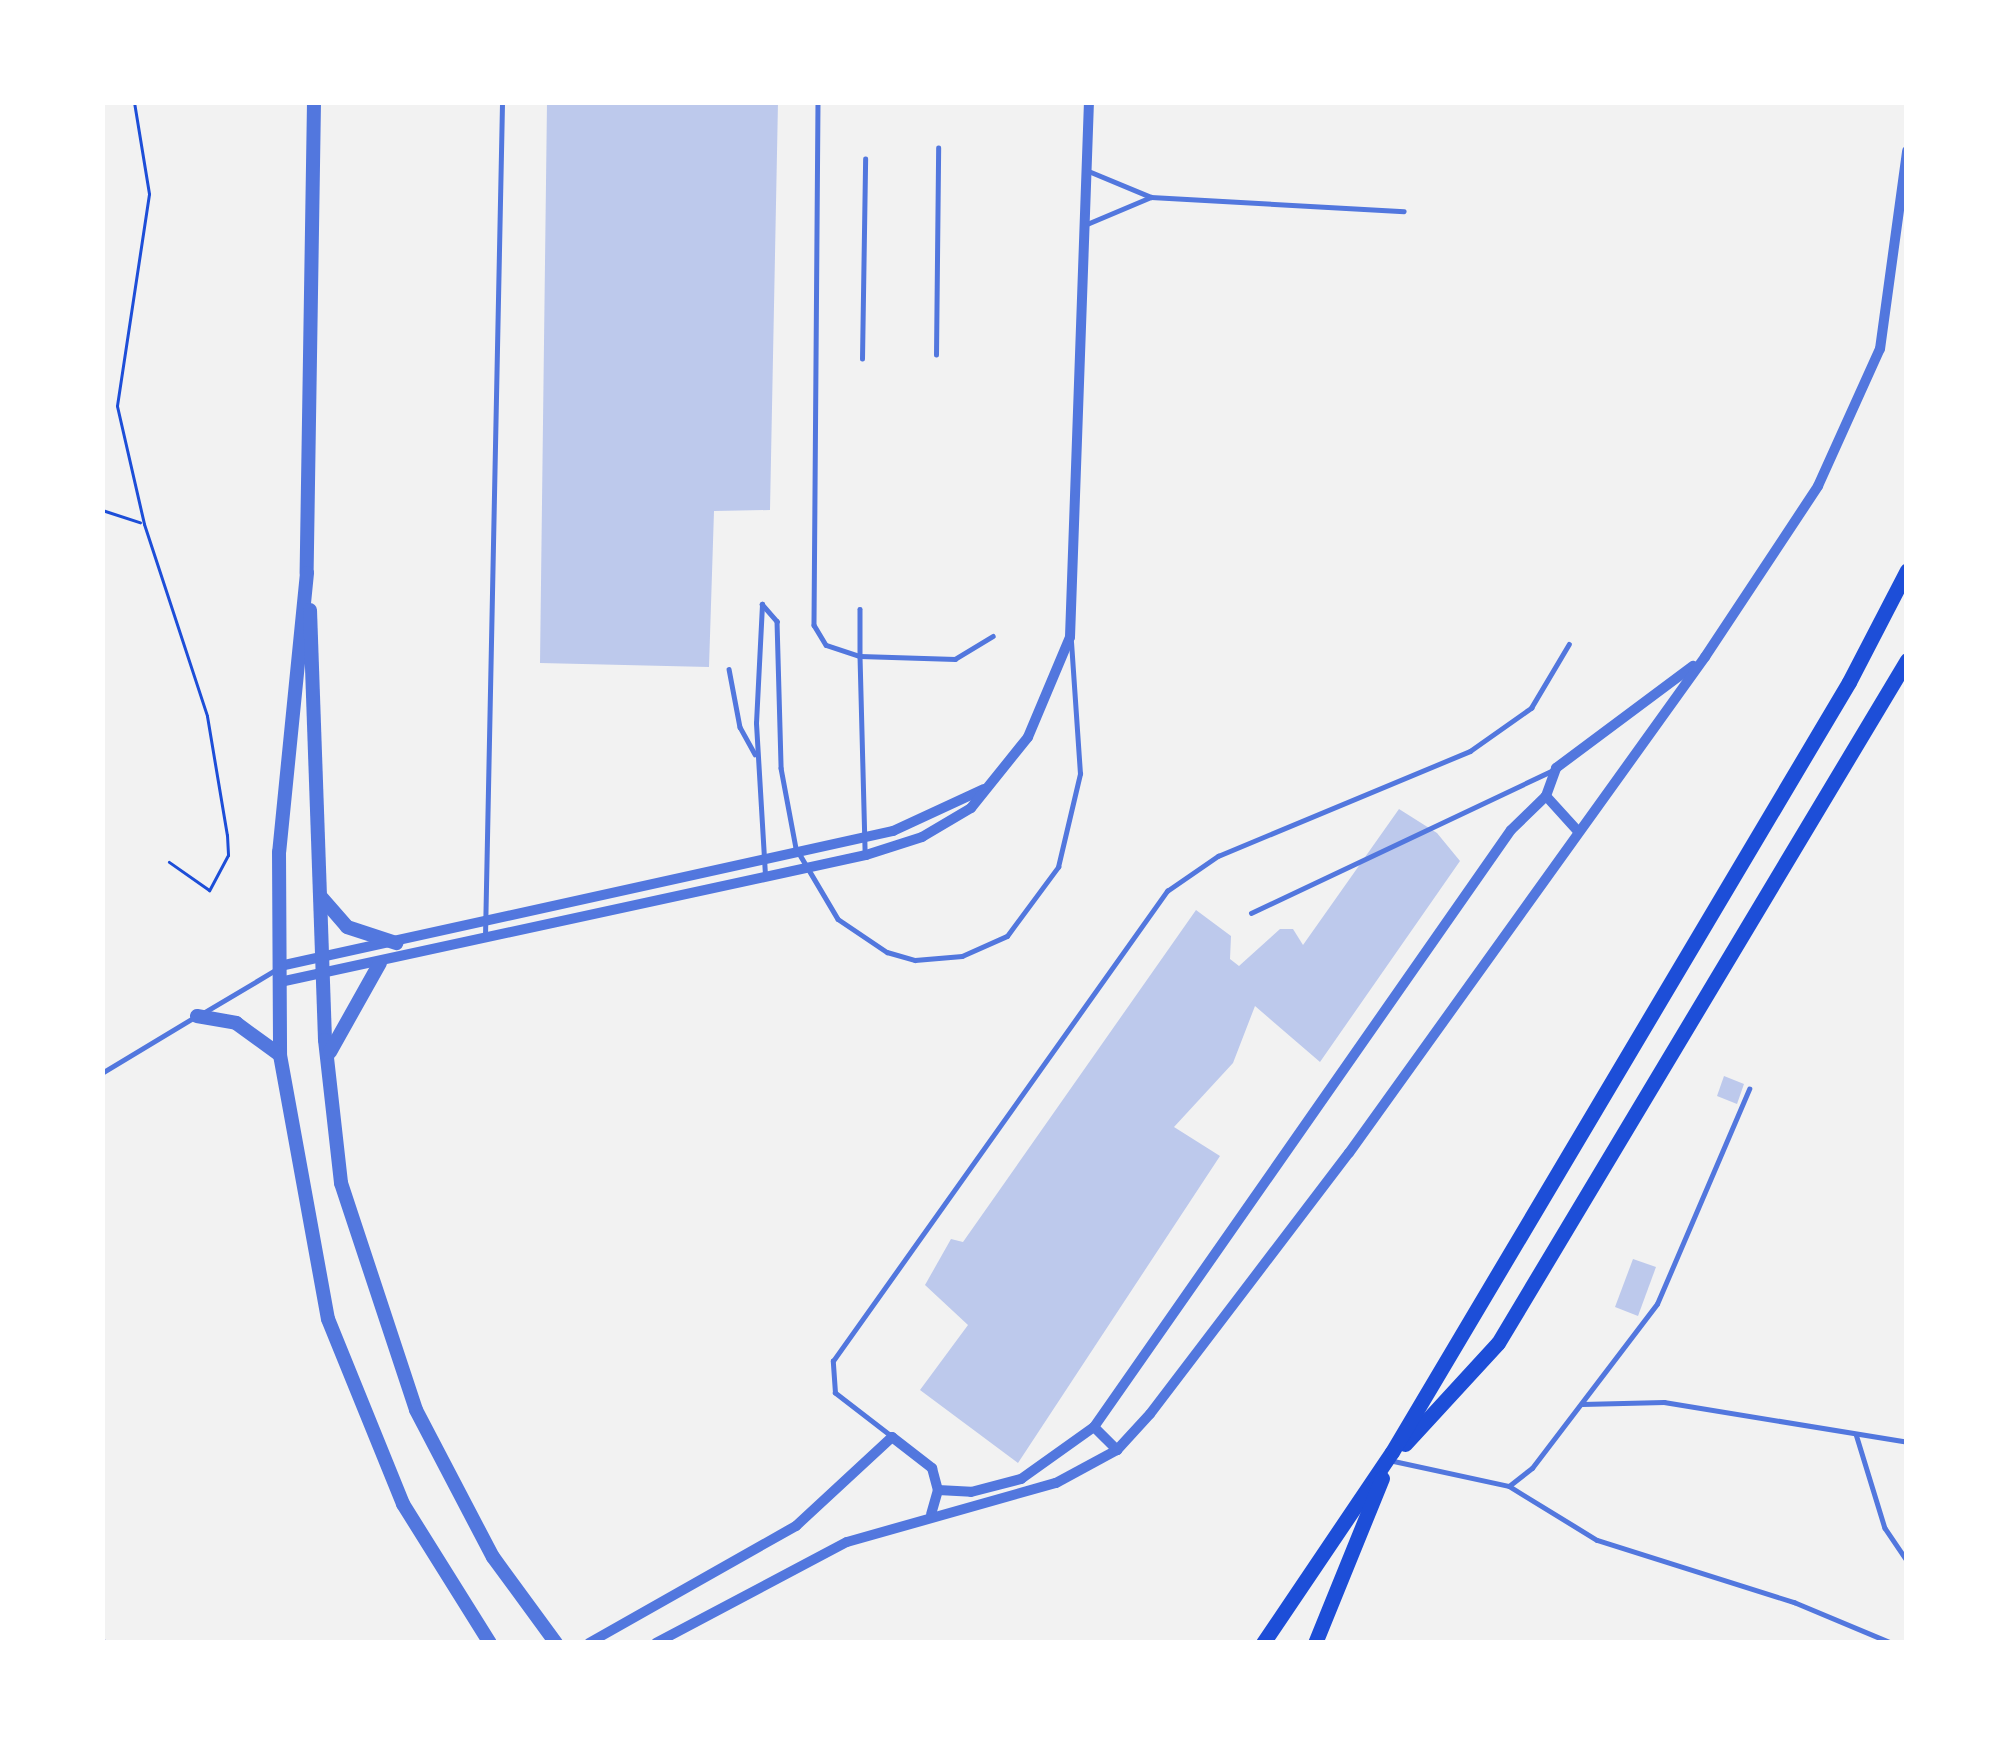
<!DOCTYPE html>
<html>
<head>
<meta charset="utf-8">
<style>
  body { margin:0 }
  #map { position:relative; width:2009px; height:1745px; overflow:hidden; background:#f2f2f2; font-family:"Times New Roman",serif }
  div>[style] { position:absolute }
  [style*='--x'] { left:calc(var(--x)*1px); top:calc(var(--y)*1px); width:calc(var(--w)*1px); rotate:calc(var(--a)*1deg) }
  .building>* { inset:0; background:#bdc9ec }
  .path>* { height:3px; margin:-1.5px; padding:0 1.5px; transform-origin:1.5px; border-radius:1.5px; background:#1d4ed8 }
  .service>* { height:4.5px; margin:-2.25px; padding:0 2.25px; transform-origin:2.25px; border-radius:2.25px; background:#5277de }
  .minor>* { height:10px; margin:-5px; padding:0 5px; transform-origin:5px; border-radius:5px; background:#5277de }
  .tertiary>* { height:14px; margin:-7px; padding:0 7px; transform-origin:7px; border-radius:7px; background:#5277de }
  .secondary>* { height:15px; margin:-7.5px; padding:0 7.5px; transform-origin:7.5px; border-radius:7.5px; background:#1d4ed8 }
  span { translate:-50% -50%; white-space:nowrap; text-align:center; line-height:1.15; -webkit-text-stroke:9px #fff; paint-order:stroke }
  .frame { position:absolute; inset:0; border:105px solid #fff; pointer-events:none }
</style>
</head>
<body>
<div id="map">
  <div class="building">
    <div style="clip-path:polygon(547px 102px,778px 102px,770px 510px,714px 511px,709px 667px,540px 663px)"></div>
    <div style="clip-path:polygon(1399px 809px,1437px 833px,1460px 861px,1320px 1062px,1255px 1006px,1233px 1063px,1174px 1127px,1220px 1156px,1018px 1463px,920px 1390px,968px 1325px,925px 1285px,951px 1239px,963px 1242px,1196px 910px,1231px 936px,1230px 959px,1239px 966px,1280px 929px,1293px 929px,1303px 945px)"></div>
    <div style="clip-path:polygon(1724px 1076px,1744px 1084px,1737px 1104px,1717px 1096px)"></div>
    <div style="clip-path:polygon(1633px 1259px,1656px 1267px,1638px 1316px,1615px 1307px)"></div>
  </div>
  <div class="path">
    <div style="--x:134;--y:102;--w:93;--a:80.7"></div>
    <div style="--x:149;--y:194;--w:214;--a:98.6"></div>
    <div style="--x:117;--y:406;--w:121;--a:77.1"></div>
    <div style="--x:144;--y:524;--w:202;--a:71.8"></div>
    <div style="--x:207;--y:716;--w:121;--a:80.5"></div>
    <div style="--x:227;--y:835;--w:20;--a:87"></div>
    <div style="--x:228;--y:855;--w:40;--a:118"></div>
    <div style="--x:209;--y:890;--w:49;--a:-145"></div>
    <div style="--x:102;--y:510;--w:40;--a:18"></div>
  </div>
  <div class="service">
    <div style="--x:818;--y:102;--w:523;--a:90.44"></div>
    <div style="--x:814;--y:625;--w:23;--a:59"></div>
    <div style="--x:826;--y:645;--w:36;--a:18"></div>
    <div style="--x:860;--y:656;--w:197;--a:88.5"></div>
    <div style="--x:1091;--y:172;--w:65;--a:22.6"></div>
    <div style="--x:1151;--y:197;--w:253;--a:3.2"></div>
    <div style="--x:1087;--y:224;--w:69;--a:-22.9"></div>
    <div style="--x:936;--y:355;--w:207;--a:-89.4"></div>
    <div style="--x:862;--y:359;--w:200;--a:-89.1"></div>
    <div style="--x:860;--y:609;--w:47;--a:90"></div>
    <div style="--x:860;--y:656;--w:95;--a:1.8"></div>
    <div style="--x:955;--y:659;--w:44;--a:-31.2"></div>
    <div style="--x:729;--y:669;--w:59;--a:79.3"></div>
    <div style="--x:740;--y:727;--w:31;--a:61"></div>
    <div style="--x:765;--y:875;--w:152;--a:-93.4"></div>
    <div style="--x:756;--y:723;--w:119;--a:-87.1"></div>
    <div style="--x:762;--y:604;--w:23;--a:49"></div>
    <div style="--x:777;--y:621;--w:147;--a:88.4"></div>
    <div style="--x:781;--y:768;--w:81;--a:79.4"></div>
    <div style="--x:796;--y:848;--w:82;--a:59.4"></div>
    <div style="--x:838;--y:919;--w:59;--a:34"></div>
    <div style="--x:887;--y:952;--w:29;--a:16"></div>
    <div style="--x:915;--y:960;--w:47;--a:-4.9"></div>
    <div style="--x:962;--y:956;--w:49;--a:-24"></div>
    <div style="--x:1007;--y:936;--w:86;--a:-53.5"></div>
    <div style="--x:1058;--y:867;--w:96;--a:-76.7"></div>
    <div style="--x:1080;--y:774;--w:132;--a:-93.9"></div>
    <div style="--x:1251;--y:913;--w:332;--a:-25.3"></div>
    <div style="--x:485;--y:936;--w:834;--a:-88.83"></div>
    <div style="--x:205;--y:1012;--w:84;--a:-30.8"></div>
    <div style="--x:102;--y:1073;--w:109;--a:-31.1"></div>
    <div style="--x:1582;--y:1404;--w:82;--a:-1.4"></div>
    <div style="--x:1664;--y:1402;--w:246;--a:9.3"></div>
    <div style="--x:1856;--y:1434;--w:98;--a:72.9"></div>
    <div style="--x:1885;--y:1528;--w:40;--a:56"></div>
    <div style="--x:892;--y:1437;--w:72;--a:-142.3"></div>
    <div style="--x:835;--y:1393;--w:32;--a:-94"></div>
    <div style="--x:833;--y:1361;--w:577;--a:-54.6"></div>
    <div style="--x:1167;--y:891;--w:62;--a:-34.5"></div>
    <div style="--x:1218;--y:856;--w:273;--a:-22.6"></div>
    <div style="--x:1470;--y:751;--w:75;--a:-35.2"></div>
    <div style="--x:1531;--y:708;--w:74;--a:-59.3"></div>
    <div style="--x:1389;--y:1460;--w:123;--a:12.2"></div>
    <div style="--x:1509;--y:1486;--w:103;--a:31.5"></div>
    <div style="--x:1597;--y:1540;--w:207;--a:17.5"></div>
    <div style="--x:1794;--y:1602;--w:106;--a:22.7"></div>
    <div style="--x:1509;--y:1486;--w:29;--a:-38"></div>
    <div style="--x:1532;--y:1468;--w:206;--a:-52.7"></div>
    <div style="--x:1657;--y:1304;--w:234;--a:-66.8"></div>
    <div style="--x:102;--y:1641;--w:6;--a:18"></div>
  </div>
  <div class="minor">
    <div style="--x:1546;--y:796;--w:30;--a:-70"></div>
    <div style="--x:1556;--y:768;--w:171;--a:-36.7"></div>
    <div style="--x:280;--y:966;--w:628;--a:-12.42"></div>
    <div style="--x:893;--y:831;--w:100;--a:-24.8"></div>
    <div style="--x:280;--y:982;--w:600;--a:-12.23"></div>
    <div style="--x:866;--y:855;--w:59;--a:-17.8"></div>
    <div style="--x:922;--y:837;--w:57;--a:-30.6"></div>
    <div style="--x:971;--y:808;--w:91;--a:-51.2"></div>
    <div style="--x:1028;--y:737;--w:108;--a:-67.2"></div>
    <div style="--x:1070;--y:637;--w:535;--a:-87.97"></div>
    <div style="--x:1094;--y:1427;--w:33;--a:45"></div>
    <div style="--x:938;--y:1490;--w:33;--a:3"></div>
    <div style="--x:971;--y:1492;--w:52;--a:-14.6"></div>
    <div style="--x:1021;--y:1479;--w:90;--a:-35.5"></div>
    <div style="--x:1094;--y:1427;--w:728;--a:-55.07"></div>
    <div style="--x:1511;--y:830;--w:49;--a:-44.2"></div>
    <div style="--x:1546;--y:796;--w:45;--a:47.7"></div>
    <div style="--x:589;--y:1643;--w:238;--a:-29.5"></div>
    <div style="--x:796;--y:1526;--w:131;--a:-42.8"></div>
    <div style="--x:892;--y:1437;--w:51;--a:37.8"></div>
    <div style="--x:932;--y:1468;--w:23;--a:75"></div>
    <div style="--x:938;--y:1490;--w:25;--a:106"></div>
    <div style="--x:656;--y:1643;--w:216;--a:-27.9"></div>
    <div style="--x:847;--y:1542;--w:217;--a:-15.8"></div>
    <div style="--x:1056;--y:1483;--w:69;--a:-28.4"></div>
    <div style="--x:1117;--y:1450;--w:49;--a:-47.5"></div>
    <div style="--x:1150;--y:1414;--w:328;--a:-52.7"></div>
    <div style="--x:1349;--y:1153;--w:611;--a:-54.33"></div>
    <div style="--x:1705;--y:657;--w:205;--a:-56.5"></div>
    <div style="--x:1818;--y:486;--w:150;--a:-65.7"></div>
    <div style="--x:1880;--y:349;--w:200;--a:-82.2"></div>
  </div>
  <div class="tertiary">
    <div style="--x:314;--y:102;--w:471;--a:90.9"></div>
    <div style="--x:307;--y:573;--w:280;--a:95.7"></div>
    <div style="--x:279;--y:852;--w:203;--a:89.7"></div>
    <div style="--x:280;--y:1055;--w:268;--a:79.7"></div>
    <div style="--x:328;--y:1319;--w:200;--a:67.9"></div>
    <div style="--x:403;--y:1504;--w:164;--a:58"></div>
    <div style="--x:310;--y:610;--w:430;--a:88"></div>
    <div style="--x:325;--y:1040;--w:144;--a:83.6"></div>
    <div style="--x:341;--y:1183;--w:239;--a:71.7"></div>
    <div style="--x:416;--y:1410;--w:166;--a:62.4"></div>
    <div style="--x:493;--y:1557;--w:107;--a:53.8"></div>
    <div style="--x:322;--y:898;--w:38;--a:49"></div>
    <div style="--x:347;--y:927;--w:52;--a:18.1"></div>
    <div style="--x:197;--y:1016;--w:40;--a:10"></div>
    <div style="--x:236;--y:1023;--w:54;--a:36"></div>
    <div style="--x:330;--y:1052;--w:102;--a:-60.7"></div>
  </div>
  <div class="secondary">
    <div style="--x:1405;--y:1444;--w:137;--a:-47.4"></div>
    <div style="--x:1498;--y:1343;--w:796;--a:-59.09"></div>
    <div style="--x:1263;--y:1643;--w:230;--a:-56"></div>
    <div style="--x:1392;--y:1452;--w:895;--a:-59.31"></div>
    <div style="--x:1849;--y:682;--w:126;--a:-62.6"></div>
    <div style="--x:1315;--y:1643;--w:178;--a:-67.9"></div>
  </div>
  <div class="frame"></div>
</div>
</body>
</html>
